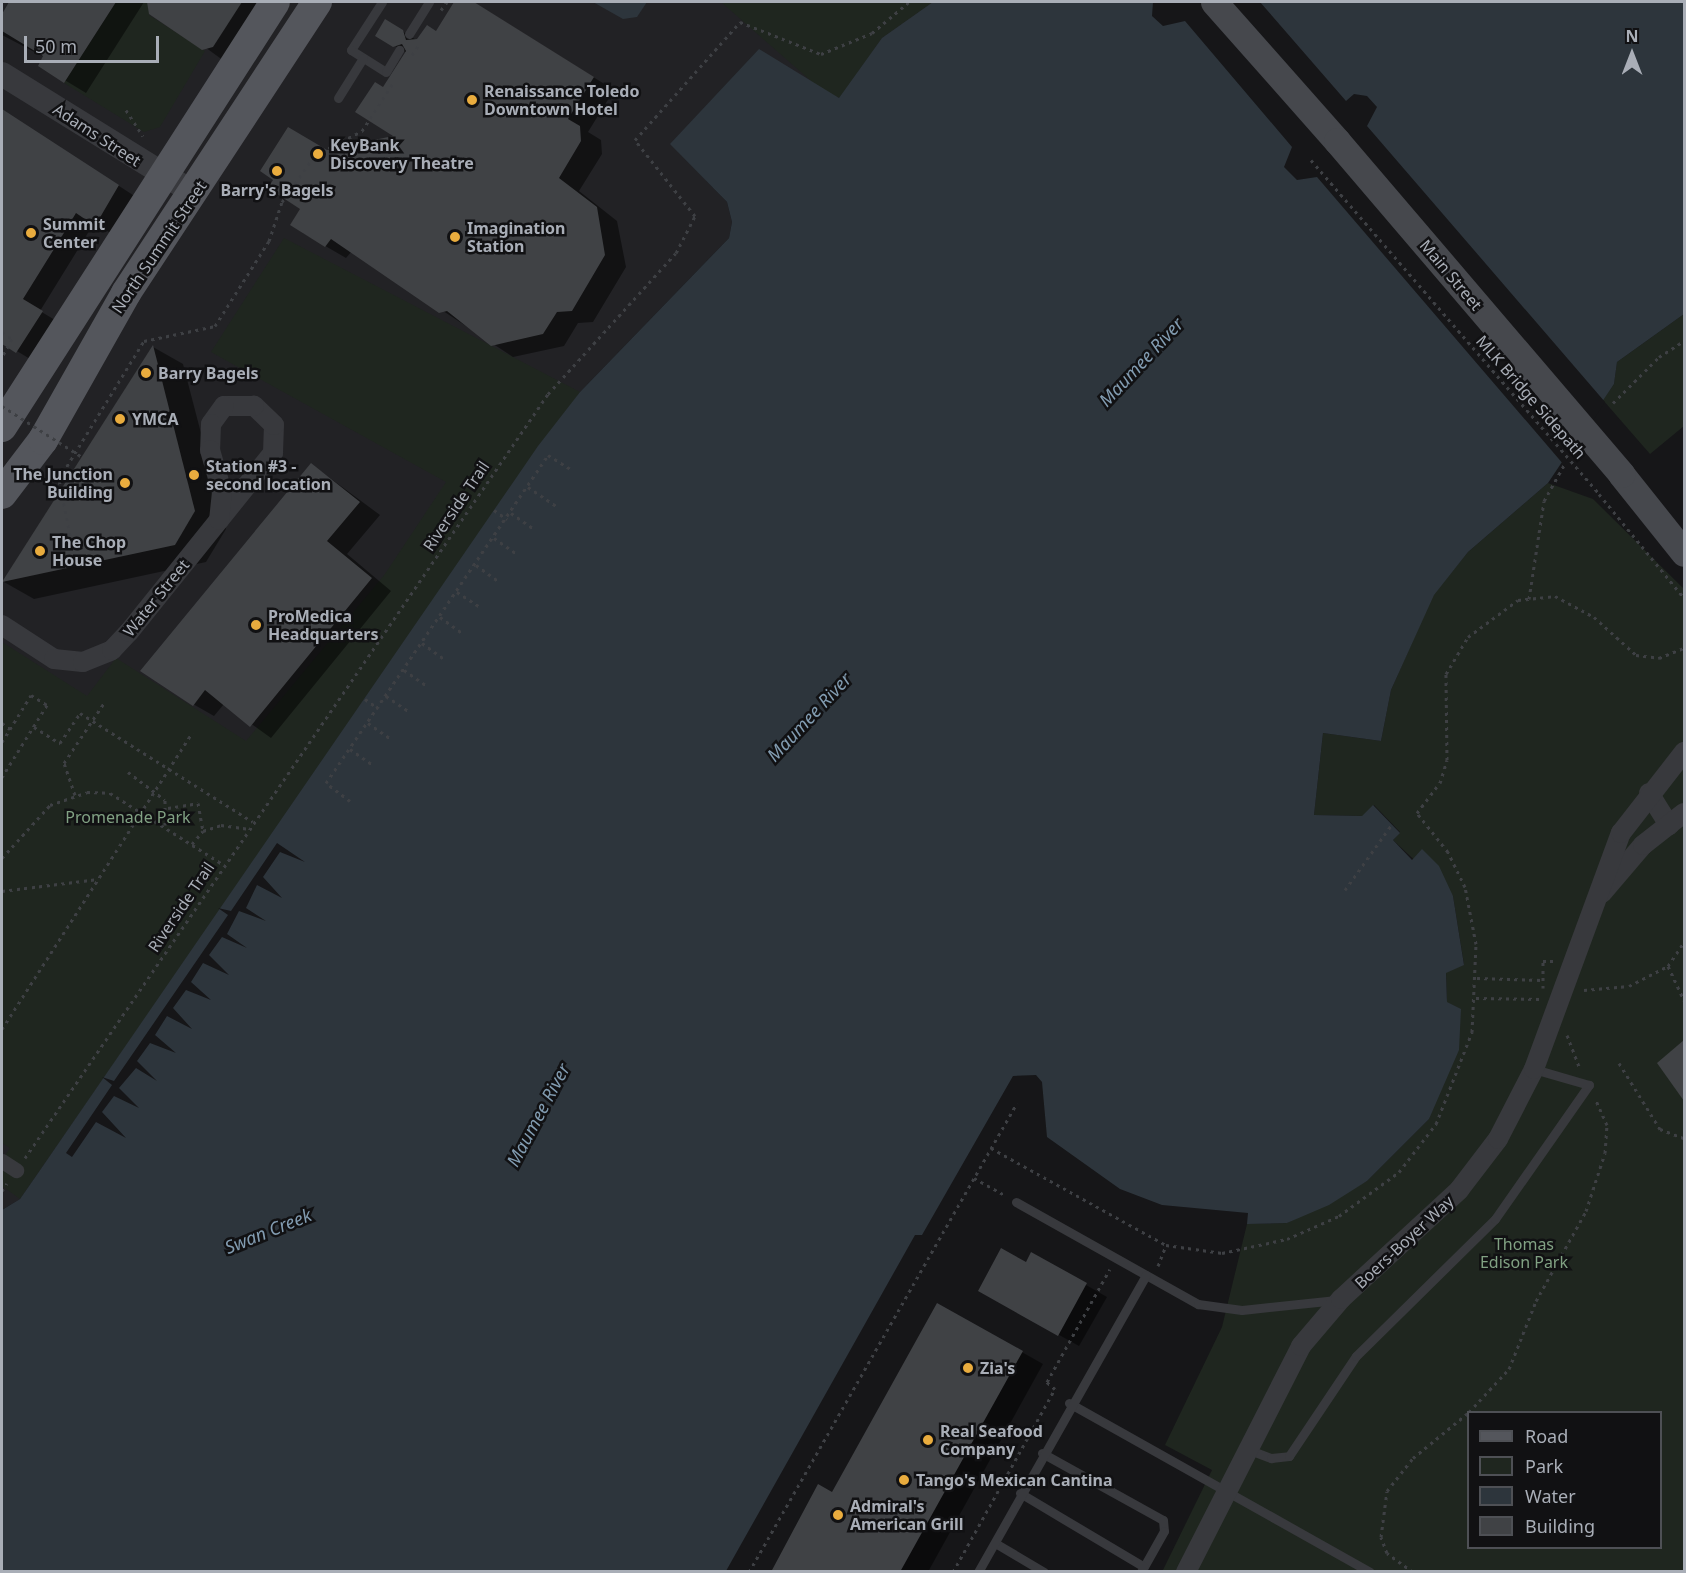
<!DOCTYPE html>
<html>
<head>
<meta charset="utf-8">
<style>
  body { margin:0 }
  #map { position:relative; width:1686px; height:1573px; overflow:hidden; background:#161618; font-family:"Noto Sans",sans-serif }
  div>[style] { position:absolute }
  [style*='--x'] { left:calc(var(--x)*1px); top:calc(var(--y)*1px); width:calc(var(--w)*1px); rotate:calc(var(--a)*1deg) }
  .built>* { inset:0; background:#222225 }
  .green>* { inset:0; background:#1f261f }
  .water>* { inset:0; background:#2d353c }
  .pier>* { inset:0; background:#161618 }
  .shadow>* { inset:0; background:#0007 }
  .building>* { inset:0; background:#404245 }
  .path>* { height:3px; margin-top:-1.5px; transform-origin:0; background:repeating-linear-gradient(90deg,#3e4044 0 3px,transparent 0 7.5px) }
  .service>* { height:9px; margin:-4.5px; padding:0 4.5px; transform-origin:4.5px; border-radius:4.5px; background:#38393d }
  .pedestrian>* { height:15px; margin:-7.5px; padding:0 7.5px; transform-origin:7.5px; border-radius:7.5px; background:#38393d }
  .minor>* { height:20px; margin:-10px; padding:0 10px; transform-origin:10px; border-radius:10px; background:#38393d }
  .tertiary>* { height:24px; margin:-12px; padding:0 12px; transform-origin:12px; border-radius:12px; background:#38393d }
  .secondary>* { height:27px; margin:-13.5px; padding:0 13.5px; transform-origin:13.5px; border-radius:13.5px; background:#46484d }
  .primary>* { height:30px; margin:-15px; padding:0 15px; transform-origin:15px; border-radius:15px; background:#54565c }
  .path-bridge>* { height:3px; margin-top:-1.5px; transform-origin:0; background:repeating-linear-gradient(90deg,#3e4044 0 3px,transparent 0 7.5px) }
  .secondary-bridge>* { height:27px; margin:-13.5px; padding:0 13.5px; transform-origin:13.5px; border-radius:13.5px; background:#46484d }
  .dots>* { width:16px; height:16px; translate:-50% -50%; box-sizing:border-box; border:3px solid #111113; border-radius:50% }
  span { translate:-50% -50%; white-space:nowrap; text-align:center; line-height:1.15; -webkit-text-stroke:5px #111113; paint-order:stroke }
  .poi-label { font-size:16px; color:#a9aeb7; font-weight:700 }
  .left { translate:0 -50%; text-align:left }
  .right { translate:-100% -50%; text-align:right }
  .street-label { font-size:16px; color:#a9aeb7 }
  .park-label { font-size:16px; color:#81a183 }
  .water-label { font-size:18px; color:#829cb1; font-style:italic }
  .frame { position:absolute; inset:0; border:3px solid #a9aeb7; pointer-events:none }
  .legend { position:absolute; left:1467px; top:1411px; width:195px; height:138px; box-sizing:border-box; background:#111113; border:2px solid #4e5055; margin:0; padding:8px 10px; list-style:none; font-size:18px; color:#a9aeb7 }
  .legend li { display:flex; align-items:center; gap:12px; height:30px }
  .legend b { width:30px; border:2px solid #4e5055 }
  .north { position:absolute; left:1602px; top:24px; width:60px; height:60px; -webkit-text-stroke:4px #111113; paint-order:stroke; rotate:0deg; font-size:16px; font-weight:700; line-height:24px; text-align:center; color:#a9aeb7 }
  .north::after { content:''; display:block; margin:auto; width:21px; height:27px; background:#a9aeb7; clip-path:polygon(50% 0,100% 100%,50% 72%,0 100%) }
  .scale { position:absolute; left:24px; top:36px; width:135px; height:27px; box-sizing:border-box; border:3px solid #a9aeb7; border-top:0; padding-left:8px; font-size:18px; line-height:21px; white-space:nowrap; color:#a9aeb7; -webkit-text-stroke:4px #111113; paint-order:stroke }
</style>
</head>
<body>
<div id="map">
  <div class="built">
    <div style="clip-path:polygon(2px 2px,933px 2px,840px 98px,671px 144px,727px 202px,732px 222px,729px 238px,580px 392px,538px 446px,36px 1176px,20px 1199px,2px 1210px)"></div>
  </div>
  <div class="green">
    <div style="clip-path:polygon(116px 2px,150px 2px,149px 15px,205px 51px,160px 127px,144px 132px,64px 83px)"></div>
    <div style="clip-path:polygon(721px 2px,933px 2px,882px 38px,840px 98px,826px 94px)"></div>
    <div style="clip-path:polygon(284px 238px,580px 392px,20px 1199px,2px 1186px,2px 1160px,10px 1148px,2px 1143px,2px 642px,87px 696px,116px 658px,246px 741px,385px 574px,446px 482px,211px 352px)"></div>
    <div style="clip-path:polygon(1684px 314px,1684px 426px,1650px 454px,1603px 400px,1614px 384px,1617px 362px)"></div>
    <div style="clip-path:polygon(evenodd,1548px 483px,1593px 499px,1684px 589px,1684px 1571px,1162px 1572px,1212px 1470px,1165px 1445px,1222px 1327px,1247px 1224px,1287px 1223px,1367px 1181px,1429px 1119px,1447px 1002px,1446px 972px,1464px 964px,1453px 896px,1393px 840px,1400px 832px,1374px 805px,1363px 816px,1314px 815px,1323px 733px,1381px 741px,1391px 690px,1433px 595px,1468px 552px,1548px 483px,1468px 1412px,1660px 1412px,1660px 1548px,1468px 1548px,1468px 1412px)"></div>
  </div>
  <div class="water">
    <div style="clip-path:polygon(593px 2px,647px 2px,637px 17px,623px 19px)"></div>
    <div style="clip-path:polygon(933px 2px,1684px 2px,1684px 314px,1617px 362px,1614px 384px,1548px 483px,1468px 552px,1434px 595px,1391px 690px,1381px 741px,1323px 733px,1314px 815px,1362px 816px,1373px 805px,1400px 833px,1393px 840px,1412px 860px,1422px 849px,1439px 866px,1453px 896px,1464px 965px,1446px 973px,1447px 1002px,1461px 1009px,1459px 1050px,1429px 1119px,1367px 1181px,1329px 1205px,1287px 1223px,1247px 1224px,1248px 1213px,1162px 1205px,1120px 1189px,1047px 1137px,1042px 1082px,1036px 1075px,1013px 1076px,922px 1235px,915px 1235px,726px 1571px,2px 1572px,2px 1210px,20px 1199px,36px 1176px,538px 446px,580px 392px,729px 238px,732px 222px,727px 202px,670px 144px,759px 49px,839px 98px,882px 38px)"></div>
  </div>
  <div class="pier">
    <div style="clip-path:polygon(1153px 2px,1260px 2px,1346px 101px,1354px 94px,1367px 96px,1377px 107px,1367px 126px,1605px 402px,1564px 465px,1317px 177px,1297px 180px,1284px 167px,1292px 147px,1185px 21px,1163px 26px,1152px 16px)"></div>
    <div style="clip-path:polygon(277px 843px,305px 862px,280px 852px,263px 877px,282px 898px,257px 885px,246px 908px,266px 921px,239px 911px,227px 934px,247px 948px,222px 937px,209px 955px,229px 975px,203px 963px,191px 982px,211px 1000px,186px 990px,173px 1008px,192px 1029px,167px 1016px,155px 1035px,176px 1053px,150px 1043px,137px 1061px,157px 1081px,136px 1068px,119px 1088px,139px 1108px,114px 1096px,102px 1112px,126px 1138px,96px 1122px,72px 1157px,66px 1153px,112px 1085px,102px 1077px,114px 1081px,228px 915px,218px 908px,231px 911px)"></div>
  </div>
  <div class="shadow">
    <div style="clip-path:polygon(11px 2px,144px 2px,86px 93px,40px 65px,44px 57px,2px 35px,2px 17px)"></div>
    <div style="clip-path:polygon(151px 2px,270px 2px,224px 61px,149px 6px)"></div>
    <div style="clip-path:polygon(456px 2px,473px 2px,614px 90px,588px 132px,601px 140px,602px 154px,579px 191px,617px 221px,626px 267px,593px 322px,578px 323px,564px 346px,513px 357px,352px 251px,346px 258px,303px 233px,327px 151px,397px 136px,384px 89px,407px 53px,377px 35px,386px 21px,418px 41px,437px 32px)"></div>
    <div style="clip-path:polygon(2px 110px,136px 197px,114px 235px,94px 223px,77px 251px,40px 311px,60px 323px,35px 362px,2px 342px)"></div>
    <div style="clip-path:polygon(153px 347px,183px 364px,226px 529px,206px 562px,34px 599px,4px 582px)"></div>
    <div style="clip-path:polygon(311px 464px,380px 515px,347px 554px,391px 591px,271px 738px,224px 704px,214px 716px,193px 704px)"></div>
    <div style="clip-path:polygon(1684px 1042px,1684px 1096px,1659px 1064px)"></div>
    <div style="clip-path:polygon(1032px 1254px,1107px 1297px,1079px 1346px,1000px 1302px)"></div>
    <div style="clip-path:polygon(938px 1305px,1043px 1364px,928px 1572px,773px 1572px,833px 1494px)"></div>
  </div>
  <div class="building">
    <div style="clip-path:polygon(9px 2px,116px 2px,64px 83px,38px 66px,43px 56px,2px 31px,2px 14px)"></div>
    <div style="clip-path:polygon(147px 2px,242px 2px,213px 47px,202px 50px,149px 14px)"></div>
    <div style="clip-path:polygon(454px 2px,474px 2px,594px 77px,568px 119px,580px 126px,581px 141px,559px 178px,597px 207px,605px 255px,572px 311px,557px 312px,543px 334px,491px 346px,447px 311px,439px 313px,331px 239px,325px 247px,290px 225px,300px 209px,268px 188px,273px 180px,260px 171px,288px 127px,327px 150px,393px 136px,355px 112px,375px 82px,383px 87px,406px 51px,402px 44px,393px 47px,375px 36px,385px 19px,403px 30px,406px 40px,417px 39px,427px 25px,436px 31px)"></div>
    <div style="clip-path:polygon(2px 109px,119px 185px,95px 226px,76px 213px,59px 241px,23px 299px,43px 311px,16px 353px,2px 344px)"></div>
    <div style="clip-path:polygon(153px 345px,195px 511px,175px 545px,2px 582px)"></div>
    <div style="clip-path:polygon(311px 463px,360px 502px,327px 541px,372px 578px,250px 727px,205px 690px,193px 706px,140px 671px)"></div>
    <div style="clip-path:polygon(1684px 1040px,1684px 1101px,1657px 1063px)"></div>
    <div style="clip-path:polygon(1001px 1248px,1026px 1262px,1031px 1252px,1087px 1283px,1058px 1336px,978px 1291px)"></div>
    <div style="clip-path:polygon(937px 1303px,1023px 1351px,900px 1572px,771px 1572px,818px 1484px,832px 1492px)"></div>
  </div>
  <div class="path">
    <div style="--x:441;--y:10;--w:10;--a:-53"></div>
    <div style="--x:412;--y:55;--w:14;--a:-56"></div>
    <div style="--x:126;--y:110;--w:31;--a:57"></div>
    <div style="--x:2;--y:332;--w:12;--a:35"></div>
    <div style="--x:12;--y:339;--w:21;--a:119"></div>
    <div style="--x:1613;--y:403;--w:65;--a:-45"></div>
    <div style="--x:1659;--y:357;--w:30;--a:-33"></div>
    <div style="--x:528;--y:487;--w:34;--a:34"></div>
    <div style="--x:1599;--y:494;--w:134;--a:50.7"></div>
    <div style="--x:494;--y:510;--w:16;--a:35"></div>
    <div style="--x:511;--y:513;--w:28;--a:35"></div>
    <div style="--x:494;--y:538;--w:29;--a:35"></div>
    <div style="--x:73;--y:550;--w:72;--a:-101.2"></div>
    <div style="--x:59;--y:479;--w:162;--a:-58.4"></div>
    <div style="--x:144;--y:341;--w:73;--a:-11.9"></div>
    <div style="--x:215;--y:326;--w:101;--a:-57.6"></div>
    <div style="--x:269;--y:241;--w:41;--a:-71.6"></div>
    <div style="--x:282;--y:202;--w:57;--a:-54.9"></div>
    <div style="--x:315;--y:155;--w:53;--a:-27.1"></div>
    <div style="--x:362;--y:131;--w:57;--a:-57.1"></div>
    <div style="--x:476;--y:565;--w:29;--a:36"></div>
    <div style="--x:457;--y:592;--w:27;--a:33"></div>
    <div style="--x:1529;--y:599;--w:99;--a:-81.3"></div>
    <div style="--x:1544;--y:501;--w:41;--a:-60.9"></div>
    <div style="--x:440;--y:617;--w:29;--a:36"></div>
    <div style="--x:422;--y:643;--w:29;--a:36"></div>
    <div style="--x:404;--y:670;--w:28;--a:35"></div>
    <div style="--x:386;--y:696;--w:29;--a:34"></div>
    <div style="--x:365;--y:699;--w:16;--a:35"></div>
    <div style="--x:2;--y:723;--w:10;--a:37"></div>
    <div style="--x:368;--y:723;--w:28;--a:35"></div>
    <div style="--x:34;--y:727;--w:31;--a:32"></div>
    <div style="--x:60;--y:743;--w:36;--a:-56"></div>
    <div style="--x:80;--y:713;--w:204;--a:32.2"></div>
    <div style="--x:2;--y:742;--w:55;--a:-58.3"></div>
    <div style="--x:31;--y:695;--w:19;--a:32"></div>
    <div style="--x:47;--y:705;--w:85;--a:122"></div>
    <div style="--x:350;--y:749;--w:28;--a:35"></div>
    <div style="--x:128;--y:772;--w:46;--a:37.1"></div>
    <div style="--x:165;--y:800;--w:25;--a:90"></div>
    <div style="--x:75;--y:795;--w:34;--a:-109"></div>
    <div style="--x:64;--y:763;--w:72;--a:-56.3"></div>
    <div style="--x:350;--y:801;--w:30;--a:-143"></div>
    <div style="--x:326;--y:783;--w:396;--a:-55.9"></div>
    <div style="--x:548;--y:455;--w:28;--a:32"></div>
    <div style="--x:168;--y:808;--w:30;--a:-9"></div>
    <div style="--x:198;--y:803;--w:28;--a:80"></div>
    <div style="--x:192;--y:844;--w:17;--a:-50"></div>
    <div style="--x:203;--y:831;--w:19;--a:-18"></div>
    <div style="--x:221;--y:825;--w:27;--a:8"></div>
    <div style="--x:2;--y:858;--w:72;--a:-47.8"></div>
    <div style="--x:50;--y:805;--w:39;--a:-19"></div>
    <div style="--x:87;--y:792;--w:23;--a:2"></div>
    <div style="--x:110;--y:793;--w:135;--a:32.3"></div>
    <div style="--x:1345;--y:890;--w:81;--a:-54.5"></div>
    <div style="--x:2;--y:891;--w:97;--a:-7.1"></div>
    <div style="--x:1668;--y:966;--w:38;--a:65"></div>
    <div style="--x:1477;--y:978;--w:65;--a:1.8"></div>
    <div style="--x:1543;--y:988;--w:27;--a:-90"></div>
    <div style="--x:1543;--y:961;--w:10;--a:0"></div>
    <div style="--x:1584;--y:990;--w:45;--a:-5.1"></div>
    <div style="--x:1629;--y:986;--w:44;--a:-27.1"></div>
    <div style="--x:1668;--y:966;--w:29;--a:-56"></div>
    <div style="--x:1476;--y:998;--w:65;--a:0.9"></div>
    <div style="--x:2;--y:1029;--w:352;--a:-57.3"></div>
    <div style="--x:1567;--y:1035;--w:34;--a:69"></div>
    <div style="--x:1619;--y:1063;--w:78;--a:58.2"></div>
    <div style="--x:1660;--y:1129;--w:26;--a:21"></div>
    <div style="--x:991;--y:1148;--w:200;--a:29"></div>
    <div style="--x:1166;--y:1245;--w:57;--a:8.1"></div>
    <div style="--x:1222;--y:1253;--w:66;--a:-12.2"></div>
    <div style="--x:1287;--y:1239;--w:57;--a:-23.9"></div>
    <div style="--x:1339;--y:1216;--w:74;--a:-36.3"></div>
    <div style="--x:1399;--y:1172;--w:61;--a:-52.4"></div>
    <div style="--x:1436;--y:1124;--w:99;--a:-68.6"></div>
    <div style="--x:1472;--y:1032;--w:88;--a:-87.4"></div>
    <div style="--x:1476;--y:944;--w:58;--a:-100.9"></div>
    <div style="--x:1465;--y:887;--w:39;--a:-116"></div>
    <div style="--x:1448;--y:852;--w:50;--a:-128.5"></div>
    <div style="--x:1417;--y:813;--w:38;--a:-53"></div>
    <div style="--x:1440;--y:783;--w:24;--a:-73"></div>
    <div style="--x:1447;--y:760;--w:86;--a:-90.7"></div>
    <div style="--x:1446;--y:674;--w:43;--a:-59.3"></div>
    <div style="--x:1468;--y:637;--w:62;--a:-36.5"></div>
    <div style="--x:1518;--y:600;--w:37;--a:-6"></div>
    <div style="--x:1555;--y:596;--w:44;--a:28.3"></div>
    <div style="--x:1594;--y:617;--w:57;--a:42.1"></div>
    <div style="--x:1636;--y:655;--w:23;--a:7"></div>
    <div style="--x:1659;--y:658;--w:27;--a:-22"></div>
    <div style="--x:25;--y:1158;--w:926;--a:-55.61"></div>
    <div style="--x:548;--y:394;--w:190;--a:-47.8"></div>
    <div style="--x:676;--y:253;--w:42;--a:-62.8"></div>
    <div style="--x:695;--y:216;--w:97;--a:-128.3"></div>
    <div style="--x:635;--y:140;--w:158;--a:-48.3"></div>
    <div style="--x:740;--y:22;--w:87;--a:21.6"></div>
    <div style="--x:821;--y:54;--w:55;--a:-22.4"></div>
    <div style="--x:872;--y:33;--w:48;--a:-40"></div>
    <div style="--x:974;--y:1178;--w:37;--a:29"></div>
    <div style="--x:2;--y:1191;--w:9;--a:-58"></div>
    <div style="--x:1158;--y:1266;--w:22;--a:-69"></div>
    <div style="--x:1469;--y:1412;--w:59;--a:-47.1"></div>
    <div style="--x:1509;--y:1369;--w:73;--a:-68.3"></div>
    <div style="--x:1536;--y:1301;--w:103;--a:-60.9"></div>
    <div style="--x:1586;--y:1211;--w:61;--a:-71.9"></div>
    <div style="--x:1605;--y:1153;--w:28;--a:-86"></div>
    <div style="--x:1607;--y:1125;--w:27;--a:-114"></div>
    <div style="--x:749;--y:1572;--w:540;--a:-60.26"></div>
    <div style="--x:953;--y:1572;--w:210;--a:-60.9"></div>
    <div style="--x:1055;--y:1389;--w:11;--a:-139"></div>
    <div style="--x:1047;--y:1382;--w:129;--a:-60.9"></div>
    <div style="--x:1413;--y:1572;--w:32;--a:-144"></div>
    <div style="--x:1387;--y:1553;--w:17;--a:-111"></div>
    <div style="--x:1381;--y:1537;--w:46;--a:-82.6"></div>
    <div style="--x:1387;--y:1491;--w:42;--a:-51.8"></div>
    <div style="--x:1413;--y:1458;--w:71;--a:-39.3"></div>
  </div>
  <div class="service">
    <div style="--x:382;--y:2;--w:57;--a:122.9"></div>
    <div style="--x:351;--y:50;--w:41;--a:32.2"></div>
    <div style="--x:386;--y:72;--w:26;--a:-59"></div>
    <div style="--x:409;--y:34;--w:38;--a:-58"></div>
    <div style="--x:338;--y:98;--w:47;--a:-58"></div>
    <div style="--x:1016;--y:1202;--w:209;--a:29.3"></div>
    <div style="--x:1198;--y:1304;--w:44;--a:7.8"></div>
    <div style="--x:1242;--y:1310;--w:95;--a:-6.1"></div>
    <div style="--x:1069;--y:1403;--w:345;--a:29.3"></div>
    <div style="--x:1247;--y:1449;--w:26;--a:21"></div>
    <div style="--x:1271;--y:1458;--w:18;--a:-6"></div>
    <div style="--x:1289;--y:1456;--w:120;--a:-56.2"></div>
    <div style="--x:1356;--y:1356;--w:195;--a:-44.6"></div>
    <div style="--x:1495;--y:1219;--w:164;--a:-55"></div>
    <div style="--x:1589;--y:1085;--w:57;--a:-163.8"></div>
    <div style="--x:1042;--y:1453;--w:138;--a:29"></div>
    <div style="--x:1163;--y:1520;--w:11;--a:85"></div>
    <div style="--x:1164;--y:1531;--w:47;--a:119.3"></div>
    <div style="--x:1020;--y:1493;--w:144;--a:30.8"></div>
    <div style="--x:995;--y:1543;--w:57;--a:30.6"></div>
    <div style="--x:978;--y:1572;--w:341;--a:-60.5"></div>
  </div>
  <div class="pedestrian">
    <div style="--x:2;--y:1161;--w:17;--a:33"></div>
  </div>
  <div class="minor">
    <div style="--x:2;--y:625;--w:62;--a:33.2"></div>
    <div style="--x:54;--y:659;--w:29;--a:6"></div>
    <div style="--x:83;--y:662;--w:31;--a:-22"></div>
    <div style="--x:112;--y:650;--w:25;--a:-47"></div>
    <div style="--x:129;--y:632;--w:230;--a:-51.2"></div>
    <div style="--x:273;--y:453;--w:28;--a:-88"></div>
    <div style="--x:274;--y:425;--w:28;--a:-136"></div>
    <div style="--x:254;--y:406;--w:30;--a:180"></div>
    <div style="--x:224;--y:406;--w:22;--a:126"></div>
    <div style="--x:211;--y:424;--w:26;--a:92"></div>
    <div style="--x:210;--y:450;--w:44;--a:74.1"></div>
    <div style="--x:222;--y:492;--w:28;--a:96"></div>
    <div style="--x:1649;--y:793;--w:38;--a:58"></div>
    <div style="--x:1602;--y:893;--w:63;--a:-49.5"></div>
    <div style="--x:1643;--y:845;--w:52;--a:-38"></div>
    <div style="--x:1186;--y:1572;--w:254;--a:-63"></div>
    <div style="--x:1301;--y:1346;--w:62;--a:-49.6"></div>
    <div style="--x:1341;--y:1299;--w:161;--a:-42.7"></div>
    <div style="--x:1459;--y:1190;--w:64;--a:-52.6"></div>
    <div style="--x:1498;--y:1139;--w:79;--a:-62.8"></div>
    <div style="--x:1534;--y:1069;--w:252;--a:-69.8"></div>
    <div style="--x:1621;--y:833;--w:103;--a:-52.1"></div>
  </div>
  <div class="tertiary">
    <div style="--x:2;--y:74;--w:226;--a:31.8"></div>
  </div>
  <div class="secondary">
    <div style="--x:1214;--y:2;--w:186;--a:48.5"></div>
    <div style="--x:1621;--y:474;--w:101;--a:51.4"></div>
  </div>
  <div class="primary">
    <div style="--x:2;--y:427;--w:505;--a:-57.29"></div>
    <div style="--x:2;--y:494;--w:68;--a:-52.8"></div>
    <div style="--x:43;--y:440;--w:169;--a:-60.5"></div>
    <div style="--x:126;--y:293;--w:348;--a:-56.7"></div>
  </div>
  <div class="path-bridge">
    <div style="--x:1311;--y:160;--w:441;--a:49.2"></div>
    <div style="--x:2;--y:406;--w:95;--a:32.5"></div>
  </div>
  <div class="secondary-bridge">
    <div style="--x:1337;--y:141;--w:438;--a:49.5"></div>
  </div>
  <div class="dots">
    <div style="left:472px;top:100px;background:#e9ac3e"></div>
    <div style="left:318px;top:154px;background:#e9ac3e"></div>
    <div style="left:277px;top:171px;background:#e9ac3e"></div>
    <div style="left:31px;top:233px;background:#e9ac3e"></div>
    <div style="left:455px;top:237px;background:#e9ac3e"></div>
    <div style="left:146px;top:373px;background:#e9ac3e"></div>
    <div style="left:120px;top:419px;background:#e9ac3e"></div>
    <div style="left:194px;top:475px;background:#e9ac3e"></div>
    <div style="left:125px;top:483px;background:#e9ac3e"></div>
    <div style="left:40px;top:551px;background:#e9ac3e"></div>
    <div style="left:256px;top:625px;background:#e9ac3e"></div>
    <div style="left:968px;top:1368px;background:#e9ac3e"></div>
    <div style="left:928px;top:1440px;background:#e9ac3e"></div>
    <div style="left:904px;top:1480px;background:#e9ac3e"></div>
    <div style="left:838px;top:1515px;background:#e9ac3e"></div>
  </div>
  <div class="poi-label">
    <span class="left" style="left:484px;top:100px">Renaissance Toledo<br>Downtown Hotel</span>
    <span class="left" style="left:330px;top:154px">KeyBank<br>Discovery Theatre</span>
    <span style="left:277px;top:190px">Barry's Bagels</span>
    <span class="left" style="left:43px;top:233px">Summit<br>Center</span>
    <span class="left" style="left:467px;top:237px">Imagination<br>Station</span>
    <span class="left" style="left:158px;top:373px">Barry Bagels</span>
    <span class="left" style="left:132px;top:419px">YMCA</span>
    <span class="left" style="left:206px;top:475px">Station #3 -<br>second location</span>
    <span class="right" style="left:113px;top:483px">The Junction<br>Building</span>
    <span class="left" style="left:52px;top:551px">The Chop<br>House</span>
    <span class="left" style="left:268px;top:625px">ProMedica<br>Headquarters</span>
    <span class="left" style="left:980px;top:1368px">Zia's</span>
    <span class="left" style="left:940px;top:1440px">Real Seafood<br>Company</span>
    <span class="left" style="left:916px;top:1480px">Tango's Mexican Cantina</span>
    <span class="left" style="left:850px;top:1515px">Admiral's<br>American Grill</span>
  </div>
  <div class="street-label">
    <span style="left:97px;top:135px;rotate:33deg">Adams Street</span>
    <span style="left:159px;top:247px;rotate:-56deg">North Summit Street</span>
    <span style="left:1451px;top:275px;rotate:50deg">Main Street</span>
    <span style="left:1531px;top:397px;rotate:49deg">MLK Bridge Sidepath</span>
    <span style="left:456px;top:506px;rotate:-56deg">Riverside Trail</span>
    <span style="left:156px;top:598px;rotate:-51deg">Water Street</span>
    <span style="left:181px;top:907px;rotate:-56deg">Riverside Trail</span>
    <span style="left:1404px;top:1242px;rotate:-43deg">Boers-Boyer Way</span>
  </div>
  <div class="park-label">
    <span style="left:128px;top:817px">Promenade Park</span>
    <span style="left:1524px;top:1253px">Thomas<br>Edison Park</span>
  </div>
  <div class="water-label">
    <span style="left:1141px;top:362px;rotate:-47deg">Maumee River</span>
    <span style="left:809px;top:717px;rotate:-47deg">Maumee River</span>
    <span style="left:538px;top:1115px;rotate:-62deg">Maumee River</span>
    <span style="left:268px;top:1231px;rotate:-22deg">Swan Creek</span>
  </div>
  <div class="frame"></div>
  <ul class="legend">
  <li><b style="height:8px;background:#54565c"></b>Road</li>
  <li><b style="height:16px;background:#1f261f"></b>Park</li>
  <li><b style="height:16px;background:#2d353c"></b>Water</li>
  <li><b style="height:16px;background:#404245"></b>Building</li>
  </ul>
  <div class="north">N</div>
  <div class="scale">50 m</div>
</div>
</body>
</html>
